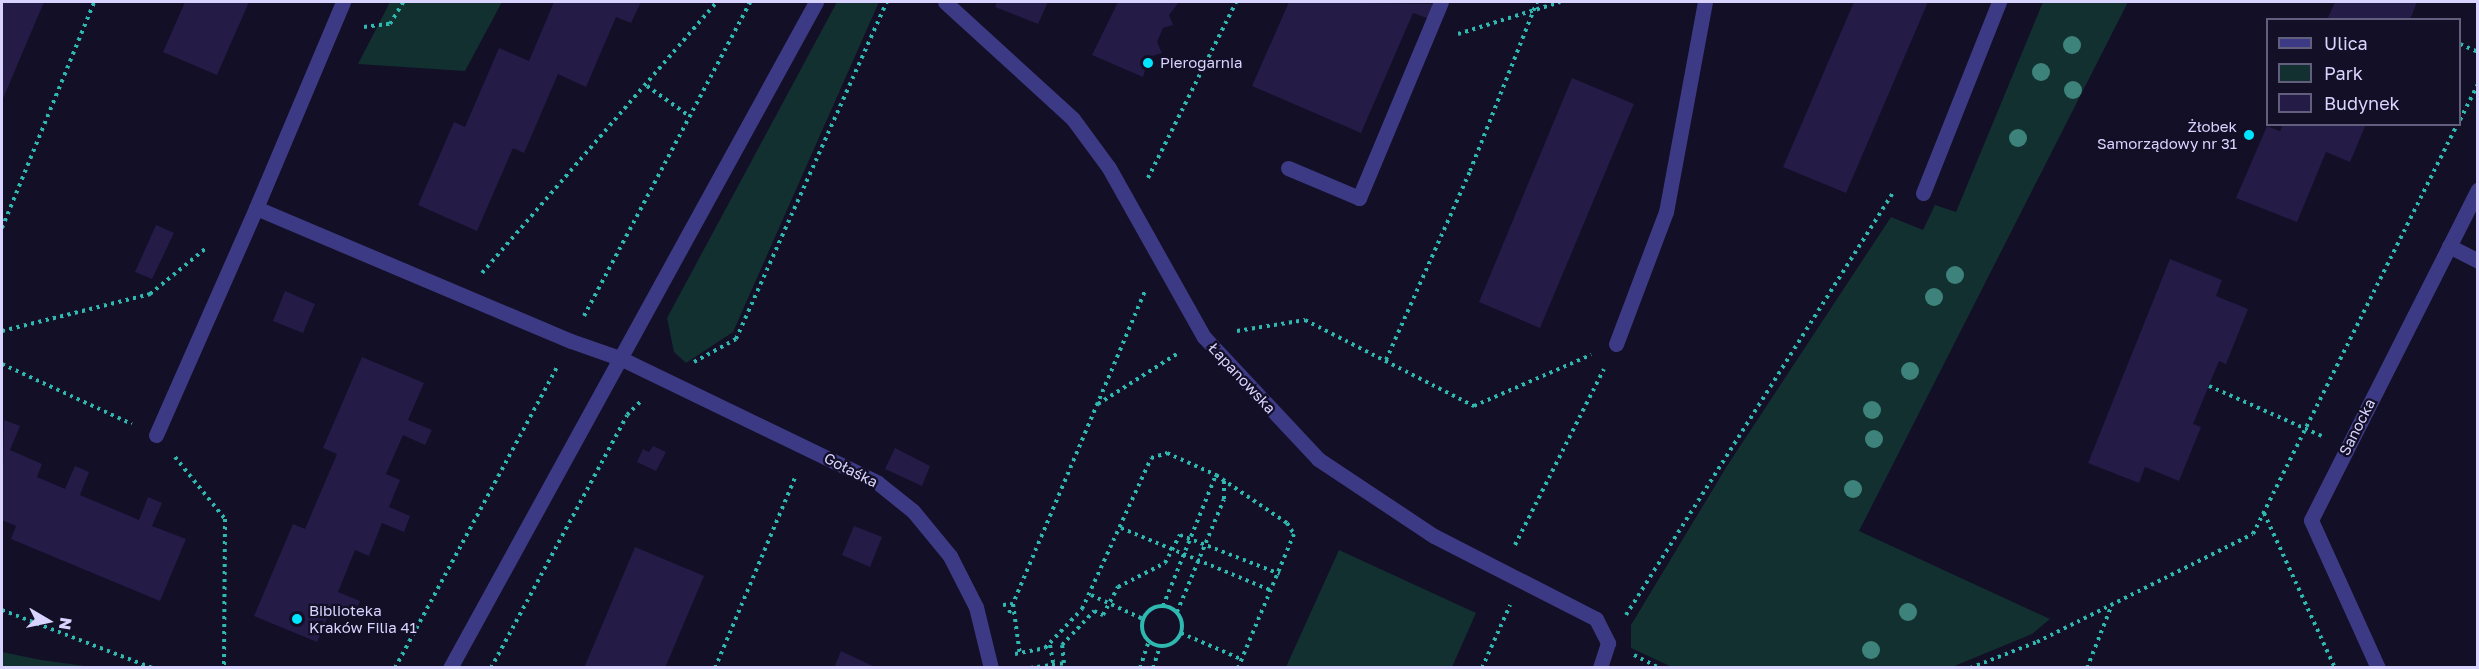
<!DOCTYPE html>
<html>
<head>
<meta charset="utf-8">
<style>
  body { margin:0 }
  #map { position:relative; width:2479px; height:669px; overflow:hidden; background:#130f26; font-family:"Golos Text",sans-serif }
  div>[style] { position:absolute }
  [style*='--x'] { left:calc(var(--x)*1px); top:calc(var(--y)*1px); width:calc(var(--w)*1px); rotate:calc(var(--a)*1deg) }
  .green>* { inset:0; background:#12302f }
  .building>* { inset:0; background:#241b47 }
  .path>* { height:4px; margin-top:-2px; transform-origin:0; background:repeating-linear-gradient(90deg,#2fb8b0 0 3px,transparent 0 7.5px) }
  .path>.ring { margin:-2px; padding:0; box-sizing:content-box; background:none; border:4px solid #2fb8b0; border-radius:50% }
  .minor>* { height:15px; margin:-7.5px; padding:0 7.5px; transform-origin:7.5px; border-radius:7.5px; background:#3d3a85 }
  .trees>* { width:18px; height:18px; margin:-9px; border-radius:50%; background:#3d827b }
  .dots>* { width:16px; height:16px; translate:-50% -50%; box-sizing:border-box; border:3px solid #130f26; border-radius:50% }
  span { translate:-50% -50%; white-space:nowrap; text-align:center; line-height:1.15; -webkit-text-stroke:4.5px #130f26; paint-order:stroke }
  .poi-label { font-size:15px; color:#d9d4ff }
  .left { translate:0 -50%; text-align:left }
  .right { translate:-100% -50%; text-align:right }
  .street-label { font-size:15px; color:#d9d4ff }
  .frame { position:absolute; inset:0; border:3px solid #d9d4ff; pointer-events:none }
  .legend { position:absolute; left:2266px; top:18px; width:195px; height:108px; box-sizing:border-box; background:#130f26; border:2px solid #625e7d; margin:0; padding:8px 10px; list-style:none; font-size:18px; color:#d9d4ff }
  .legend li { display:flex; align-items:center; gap:12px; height:30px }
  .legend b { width:30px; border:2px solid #625e7d }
  .north { position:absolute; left:18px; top:591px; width:60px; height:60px; -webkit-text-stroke:4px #130f26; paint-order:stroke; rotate:99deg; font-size:16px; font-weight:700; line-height:24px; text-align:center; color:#d9d4ff }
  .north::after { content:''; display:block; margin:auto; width:21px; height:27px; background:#d9d4ff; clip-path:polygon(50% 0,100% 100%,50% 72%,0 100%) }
</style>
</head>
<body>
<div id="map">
  <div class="green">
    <div style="clip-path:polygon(390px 2px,502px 2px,465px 71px,358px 64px)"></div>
    <div style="clip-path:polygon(837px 2px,879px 2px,733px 332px,686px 363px,674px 352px,667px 318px)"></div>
    <div style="clip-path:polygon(2043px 2px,2128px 2px,1859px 531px,2050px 619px,2032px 634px,1952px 667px,1672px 667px,1631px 648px,1631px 625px,1727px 466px,1891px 217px,1923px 230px,1935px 205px,1956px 212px)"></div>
    <div style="clip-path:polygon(1339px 550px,1476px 613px,1452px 667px,1286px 667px)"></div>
    <div style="clip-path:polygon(2px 652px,41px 660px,92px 667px,2px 667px)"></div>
  </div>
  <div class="building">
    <div style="clip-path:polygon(2px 2px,44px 2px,2px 101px)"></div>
    <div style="clip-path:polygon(185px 2px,249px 2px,217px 75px,163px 52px)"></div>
    <div style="clip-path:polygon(554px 2px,641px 2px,631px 23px,616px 17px,586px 87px,558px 74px,524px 153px,513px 148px,477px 231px,418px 205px,454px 122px,465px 127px,499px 48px,529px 61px)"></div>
    <div style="clip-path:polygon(997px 2px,1048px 2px,1038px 24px,995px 7px)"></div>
    <div style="clip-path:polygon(1118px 2px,1179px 2px,1169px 15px,1173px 25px,1163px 28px,1157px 42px,1162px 53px,1152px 56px,1155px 66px,1146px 68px,1143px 77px,1092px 55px)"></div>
    <div style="clip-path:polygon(1289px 2px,1433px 4px,1427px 18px,1413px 13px,1361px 133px,1252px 86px)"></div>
    <div style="clip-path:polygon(1854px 2px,1928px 2px,1846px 193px,1783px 167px)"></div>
    <div style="clip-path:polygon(2335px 2px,2417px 2px,2410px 20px,2327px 20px)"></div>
    <div style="clip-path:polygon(1572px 78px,1634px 104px,1540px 328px,1479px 302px)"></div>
    <div style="clip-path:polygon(2283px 124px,2366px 124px,2350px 162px,2326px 152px,2297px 222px,2236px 198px,2267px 126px,2280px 131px)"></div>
    <div style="clip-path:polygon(156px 225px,174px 233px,152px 279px,135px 272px)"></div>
    <div style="clip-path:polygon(2170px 259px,2222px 280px,2216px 296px,2248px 309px,2226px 364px,2219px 361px,2193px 424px,2201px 427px,2179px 481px,2145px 467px,2139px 483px,2088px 463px)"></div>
    <div style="clip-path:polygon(285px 291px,315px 304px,303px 333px,273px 321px)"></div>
    <div style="clip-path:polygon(362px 357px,424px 383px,408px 420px,432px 430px,425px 445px,403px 435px,386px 474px,400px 480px,389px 507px,410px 516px,404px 532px,382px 523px,369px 556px,355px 550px,338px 592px,360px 601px,354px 616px,332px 607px,317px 642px,254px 616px,293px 524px,305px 529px,337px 454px,323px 448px)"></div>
    <div style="clip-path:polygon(4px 420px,20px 426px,10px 450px,42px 464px,37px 477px,65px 489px,75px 466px,89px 472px,80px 495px,139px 520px,148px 497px,162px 503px,152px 526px,186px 539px,160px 601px,11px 539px,16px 526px,2px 520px)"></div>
    <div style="clip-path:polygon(653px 446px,666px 452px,656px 471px,637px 462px,643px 449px,649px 452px)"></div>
    <div style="clip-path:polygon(895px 448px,930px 466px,922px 486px,885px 469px)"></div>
    <div style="clip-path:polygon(854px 526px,882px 537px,870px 567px,842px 555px)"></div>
    <div style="clip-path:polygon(635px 547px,704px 576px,665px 668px,584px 668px)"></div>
    <div style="clip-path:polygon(841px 651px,877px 668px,834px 668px)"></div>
  </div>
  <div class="path">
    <div style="--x:364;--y:27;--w:26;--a:-7"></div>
    <div style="--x:390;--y:24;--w:26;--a:-59"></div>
    <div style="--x:1458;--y:34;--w:107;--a:-17.4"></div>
    <div style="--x:2460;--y:44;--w:20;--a:24"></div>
    <div style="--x:647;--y:86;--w:52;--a:35.5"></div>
    <div style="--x:2460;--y:120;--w:40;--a:-63.4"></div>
    <div style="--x:1148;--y:178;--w:197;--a:-63.4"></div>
    <div style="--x:2;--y:228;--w:244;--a:-67.8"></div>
    <div style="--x:482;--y:273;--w:359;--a:-49.1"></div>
    <div style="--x:584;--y:316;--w:355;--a:-62.1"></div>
    <div style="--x:2;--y:331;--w:153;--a:-14"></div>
    <div style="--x:150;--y:294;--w:71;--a:-39.3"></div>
    <div style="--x:1237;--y:331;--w:69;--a:-9.2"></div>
    <div style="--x:1305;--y:320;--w:190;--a:27"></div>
    <div style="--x:1474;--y:406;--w:128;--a:-23.6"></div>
    <div style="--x:1386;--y:360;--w:207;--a:-66"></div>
    <div style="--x:1470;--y:171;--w:182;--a:-68.4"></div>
    <div style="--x:694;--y:362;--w:48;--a:-28.7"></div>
    <div style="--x:736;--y:339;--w:369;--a:-65.9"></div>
    <div style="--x:2;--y:364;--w:143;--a:24.8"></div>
    <div style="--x:2209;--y:386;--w:124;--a:23.9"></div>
    <div style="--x:1098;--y:404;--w:97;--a:-32.4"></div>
    <div style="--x:175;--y:457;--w:80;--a:51.1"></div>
    <div style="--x:225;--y:519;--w:149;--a:90.4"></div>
    <div style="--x:2264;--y:513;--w:170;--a:65.4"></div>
    <div style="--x:1121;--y:528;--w:164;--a:22.6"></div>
    <div style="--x:1515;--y:545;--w:197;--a:-63.2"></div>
    <div style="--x:1091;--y:595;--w:57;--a:24.8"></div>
    <div style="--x:1003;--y:605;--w:10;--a:-6"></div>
    <div style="--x:1013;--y:604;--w:51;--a:82.2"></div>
    <div style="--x:1163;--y:606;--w:141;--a:-68"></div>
    <div class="ring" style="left:1142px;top:606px;width:36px;height:36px"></div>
    <div style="--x:2;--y:610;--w:161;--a:21.1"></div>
    <div style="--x:1177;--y:612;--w:122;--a:-67.4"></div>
    <div style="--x:1224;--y:499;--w:18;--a:-90"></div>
    <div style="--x:1009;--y:613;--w:350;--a:-67.1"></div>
    <div style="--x:1626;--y:615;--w:499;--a:-57.7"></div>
    <div style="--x:1181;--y:633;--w:68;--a:23.5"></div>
    <div style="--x:1050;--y:645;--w:22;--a:80"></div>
    <div style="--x:1015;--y:654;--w:31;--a:-11"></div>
    <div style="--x:1045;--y:648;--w:54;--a:-46.5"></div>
    <div style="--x:1082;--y:609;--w:166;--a:-65.4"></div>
    <div style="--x:1151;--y:458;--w:17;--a:-17"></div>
    <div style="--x:1167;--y:453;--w:54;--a:24.2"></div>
    <div style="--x:1216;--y:475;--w:86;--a:34.1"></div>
    <div style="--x:1287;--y:523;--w:13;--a:58"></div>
    <div style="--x:1294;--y:534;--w:145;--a:112.7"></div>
    <div style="--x:1634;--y:655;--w:29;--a:27"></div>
    <div style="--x:395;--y:668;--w:344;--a:-61.7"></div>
    <div style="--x:491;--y:668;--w:287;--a:-61.7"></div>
    <div style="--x:627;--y:415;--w:21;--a:-45"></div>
    <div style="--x:715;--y:668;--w:209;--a:-67.2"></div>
    <div style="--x:1030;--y:668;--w:34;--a:-8"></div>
    <div style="--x:1064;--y:663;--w:18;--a:-96"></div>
    <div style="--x:1062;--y:645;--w:47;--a:-46.7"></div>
    <div style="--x:1094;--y:611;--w:10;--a:24"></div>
    <div style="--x:1103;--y:615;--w:32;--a:-62"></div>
    <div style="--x:1118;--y:587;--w:53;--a:-27.1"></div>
    <div style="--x:1165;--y:563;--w:32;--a:-62"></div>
    <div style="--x:1180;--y:535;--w:107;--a:21.3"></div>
    <div style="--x:1140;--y:668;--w:28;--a:-72"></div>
    <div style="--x:1153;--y:668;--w:23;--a:-72"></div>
    <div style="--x:1482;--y:668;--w:69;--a:-66"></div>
    <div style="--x:1970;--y:668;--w:72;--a:-21.2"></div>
    <div style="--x:2037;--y:642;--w:241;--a:-26.6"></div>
    <div style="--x:2253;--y:534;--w:458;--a:-63.5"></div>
    <div style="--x:2087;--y:668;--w:66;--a:-68.5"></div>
  </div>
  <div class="minor">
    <div style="--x:945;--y:2;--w:173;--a:42.4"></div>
    <div style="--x:1073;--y:119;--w:61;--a:53.7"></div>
    <div style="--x:1109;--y:168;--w:194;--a:60.7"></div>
    <div style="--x:1204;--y:337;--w:167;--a:46.9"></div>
    <div style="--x:1318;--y:459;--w:139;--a:33.6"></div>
    <div style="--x:1434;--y:536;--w:182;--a:27.1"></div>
    <div style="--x:1596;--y:619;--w:27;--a:63"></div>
    <div style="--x:1608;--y:643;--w:26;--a:108"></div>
    <div style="--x:1288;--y:168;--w:77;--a:22.9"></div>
    <div style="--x:1359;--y:198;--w:212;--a:-67.3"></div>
    <div style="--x:1923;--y:193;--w:206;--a:-68.3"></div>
    <div style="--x:256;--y:208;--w:224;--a:-67.1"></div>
    <div style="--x:2449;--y:246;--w:33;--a:27"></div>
    <div style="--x:1616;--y:344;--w:141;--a:-69.3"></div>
    <div style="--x:1666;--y:212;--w:214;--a:-79.5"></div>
    <div style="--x:156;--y:435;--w:248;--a:-66.2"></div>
    <div style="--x:256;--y:208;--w:342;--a:22.9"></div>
    <div style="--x:571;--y:341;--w:54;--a:19.4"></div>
    <div style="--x:622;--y:359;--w:284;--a:25.8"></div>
    <div style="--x:878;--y:483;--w:45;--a:38.7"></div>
    <div style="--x:913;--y:511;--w:58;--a:50.6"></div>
    <div style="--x:950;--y:556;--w:57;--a:63"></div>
    <div style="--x:976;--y:607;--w:63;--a:76.2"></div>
    <div style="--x:450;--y:668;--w:760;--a:-61.21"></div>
    <div style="--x:2378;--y:668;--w:162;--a:-114.4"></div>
    <div style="--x:2311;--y:520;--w:370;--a:-63.2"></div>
  </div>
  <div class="trees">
    <div style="left:2072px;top:45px"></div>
    <div style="left:2041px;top:72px"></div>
    <div style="left:2073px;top:90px"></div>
    <div style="left:2018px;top:138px"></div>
    <div style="left:1955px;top:275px"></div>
    <div style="left:1934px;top:297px"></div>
    <div style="left:1910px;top:371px"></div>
    <div style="left:1872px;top:410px"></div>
    <div style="left:1874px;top:439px"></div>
    <div style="left:1853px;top:489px"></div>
    <div style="left:1908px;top:612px"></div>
    <div style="left:1871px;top:650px"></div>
  </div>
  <div class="dots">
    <div style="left:1148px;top:63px;background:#00e5ff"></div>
    <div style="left:2249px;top:135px;background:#00e5ff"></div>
    <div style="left:297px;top:619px;background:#00e5ff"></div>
  </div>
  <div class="poi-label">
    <span class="left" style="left:1160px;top:63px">Pierogarnia</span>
    <span class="right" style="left:2237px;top:135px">Żłobek<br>Samorządowy nr 31</span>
    <span class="left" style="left:309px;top:619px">Biblioteka<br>Kraków Filia 41</span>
  </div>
  <div class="street-label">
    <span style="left:1242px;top:378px;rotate:47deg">Łapanowska</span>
    <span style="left:2357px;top:427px;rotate:-63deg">Sanocka</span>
    <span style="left:851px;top:470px;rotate:27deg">Gołaśka</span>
  </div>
  <div class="frame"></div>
  <ul class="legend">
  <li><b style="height:8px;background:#3d3a85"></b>Ulica</li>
  <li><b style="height:16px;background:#12302f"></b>Park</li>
  <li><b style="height:16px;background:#241b47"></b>Budynek</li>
  </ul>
  <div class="north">N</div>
</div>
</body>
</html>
